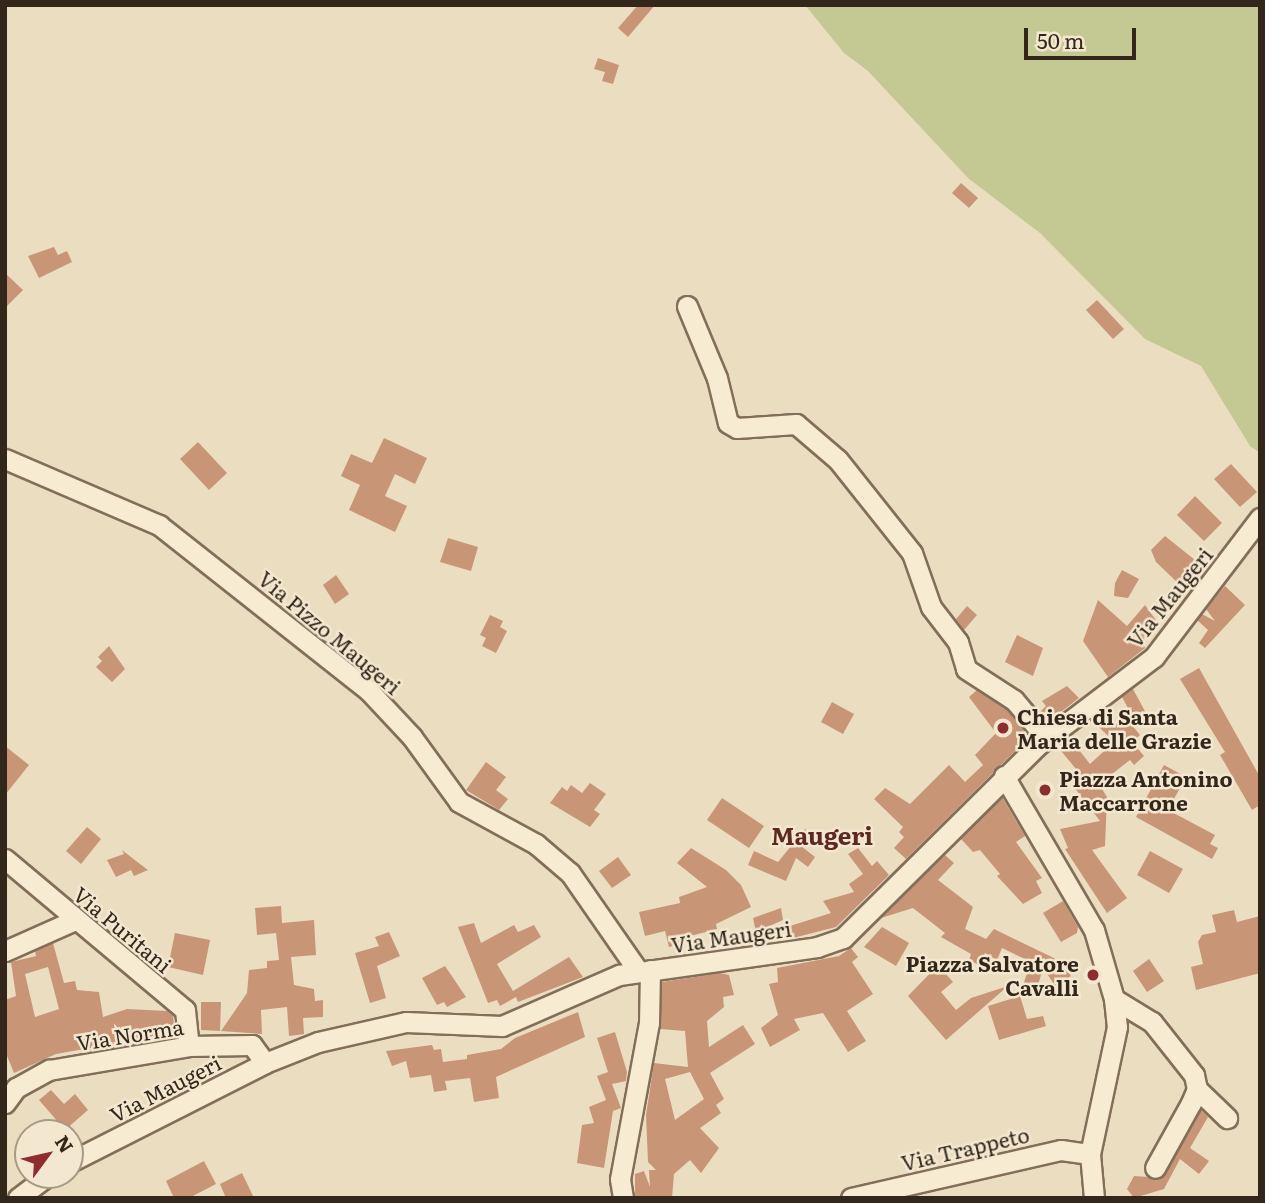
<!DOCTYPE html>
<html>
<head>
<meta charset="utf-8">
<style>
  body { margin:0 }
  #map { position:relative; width:1265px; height:1203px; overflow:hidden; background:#ebddc0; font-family:Literata,serif }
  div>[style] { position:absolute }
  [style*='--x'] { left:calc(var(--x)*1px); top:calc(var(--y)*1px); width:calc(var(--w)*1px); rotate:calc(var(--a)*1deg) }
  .green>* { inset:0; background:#c4c994 }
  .building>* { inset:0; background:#c89677 }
  .roads { filter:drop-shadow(2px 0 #836e59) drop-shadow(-2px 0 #836e59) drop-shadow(0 2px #836e59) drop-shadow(0 -2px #836e59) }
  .minor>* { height:19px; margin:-9.5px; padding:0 9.5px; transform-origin:9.5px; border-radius:9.5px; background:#f7ebd2 }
  .dots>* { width:19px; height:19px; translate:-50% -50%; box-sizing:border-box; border:4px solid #f3e7cf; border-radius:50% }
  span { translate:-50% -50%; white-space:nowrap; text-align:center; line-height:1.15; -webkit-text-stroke:5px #f3e7cf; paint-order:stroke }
  .street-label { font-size:21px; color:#33271c }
  .poi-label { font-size:21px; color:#33271c; font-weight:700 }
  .left { translate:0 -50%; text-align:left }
  .right { translate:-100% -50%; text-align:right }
  .quarter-label { font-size:24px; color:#5e291e; font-weight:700 }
  .frame { position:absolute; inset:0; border:7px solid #33271c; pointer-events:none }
  .north { position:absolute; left:14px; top:1119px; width:70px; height:70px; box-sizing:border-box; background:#f3e7cf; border:2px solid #a69a87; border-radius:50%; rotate:57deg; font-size:19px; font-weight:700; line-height:28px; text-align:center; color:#33271c }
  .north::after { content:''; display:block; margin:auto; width:24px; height:32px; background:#8f2c30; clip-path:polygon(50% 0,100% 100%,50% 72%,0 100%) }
  .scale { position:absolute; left:1024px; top:28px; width:112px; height:32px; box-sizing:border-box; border:4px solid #33271c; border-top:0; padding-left:9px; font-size:21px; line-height:24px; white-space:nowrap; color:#33271c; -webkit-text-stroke:5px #f3e7cf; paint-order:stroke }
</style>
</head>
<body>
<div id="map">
  <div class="green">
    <div style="clip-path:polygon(805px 5px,1260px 5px,1260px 453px,1250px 446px,1201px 366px,1145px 339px,1040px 233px,968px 178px,868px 71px,844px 53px)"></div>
  </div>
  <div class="building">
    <div style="clip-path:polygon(638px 5px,655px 5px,628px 37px,618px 28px)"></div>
    <div style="clip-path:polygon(598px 58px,619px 65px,613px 84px,602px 81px,605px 72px,594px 69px)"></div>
    <div style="clip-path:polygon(961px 183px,978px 198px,969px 208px,952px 193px)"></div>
    <div style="clip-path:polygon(54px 247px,58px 255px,67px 251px,72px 262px,39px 278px,28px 256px)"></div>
    <div style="clip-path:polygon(5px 273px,23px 290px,5px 308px)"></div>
    <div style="clip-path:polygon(1097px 300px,1124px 329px,1113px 339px,1086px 310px)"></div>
    <div style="clip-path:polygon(384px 438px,427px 458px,415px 484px,395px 474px,385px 496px,407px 506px,395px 532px,349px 510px,360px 485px,341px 476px,351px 454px,372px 463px)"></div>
    <div style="clip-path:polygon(198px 442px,227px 473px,209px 490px,180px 459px)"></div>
    <div style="clip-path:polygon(1231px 464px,1257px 492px,1240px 507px,1214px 479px)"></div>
    <div style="clip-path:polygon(1195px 496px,1222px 523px,1204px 541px,1177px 515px)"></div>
    <div style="clip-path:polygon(1165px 536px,1200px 564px,1180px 585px,1156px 562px,1151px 550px)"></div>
    <div style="clip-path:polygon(448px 538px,478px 547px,471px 571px,440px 562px)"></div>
    <div style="clip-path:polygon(1122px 570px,1139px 579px,1128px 598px,1114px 596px,1115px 583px)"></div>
    <div style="clip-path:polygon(336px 575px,349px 594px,335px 604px,323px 585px)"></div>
    <div style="clip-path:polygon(1225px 586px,1245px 605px,1205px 648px,1199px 643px,1208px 630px,1197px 620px,1202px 614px,1215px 621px,1206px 609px)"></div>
    <div style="clip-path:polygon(1098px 600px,1127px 626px,1145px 605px,1158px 623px,1142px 641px,1145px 648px,1108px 677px,1083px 641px)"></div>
    <div style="clip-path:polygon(967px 606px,977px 615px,964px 630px,956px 619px)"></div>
    <div style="clip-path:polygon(490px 615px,503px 621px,500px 627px,507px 631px,496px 653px,482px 646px,486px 638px,480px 635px)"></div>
    <div style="clip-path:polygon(1017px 635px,1043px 648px,1033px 676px,1005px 662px)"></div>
    <div style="clip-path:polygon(109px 646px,125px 669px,112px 682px,96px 667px,102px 661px,98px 657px)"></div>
    <div style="clip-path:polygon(1199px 668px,1260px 777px,1260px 805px,1252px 810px,1220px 755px,1225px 752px,1180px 679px)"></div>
    <div style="clip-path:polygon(1067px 686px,1079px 698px,1048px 722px,1040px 712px,1046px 706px,1042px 701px)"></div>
    <div style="clip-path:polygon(1133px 689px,1147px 715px,1131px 724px,1140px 735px,1132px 742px,1144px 756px,1134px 765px,1130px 760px,1099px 784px,1107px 797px,1105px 846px,1092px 850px,1127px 898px,1107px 913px,1065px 849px,1068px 848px,1060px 829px,1100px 821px,1064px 774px,1076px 769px,1057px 746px,1069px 737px,1090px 764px,1114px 742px,1092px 720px,1101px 713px,1114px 726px,1130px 712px,1122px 697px)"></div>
    <div style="clip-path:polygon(977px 690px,1006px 709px,1029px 737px,906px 859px,894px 848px,904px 837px,899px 832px,903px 827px,874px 799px,885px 788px,910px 804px,949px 765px,965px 782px,983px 765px,975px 755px,996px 733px,969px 697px)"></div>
    <div style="clip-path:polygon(832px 702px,854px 714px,843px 734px,821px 722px)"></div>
    <div style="clip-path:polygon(5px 746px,29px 765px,5px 795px)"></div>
    <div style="clip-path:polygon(486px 762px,506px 777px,496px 790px,508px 799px,499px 810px,466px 790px)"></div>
    <div style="clip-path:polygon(1164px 765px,1186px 777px,1168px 810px,1215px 835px,1210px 844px,1218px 848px,1212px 859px,1136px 817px)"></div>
    <div style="clip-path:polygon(590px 783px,606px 794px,594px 810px,600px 814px,590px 827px,550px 803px,562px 787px,567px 791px,571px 785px,582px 793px)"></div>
    <div style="clip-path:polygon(1002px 797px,1025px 836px,1016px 842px,1042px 878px,1036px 881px,1042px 893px,1023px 904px,997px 876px,1000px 874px,980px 850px,973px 852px,961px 839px)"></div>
    <div style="clip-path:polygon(722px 798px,764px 826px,749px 848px,707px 820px)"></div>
    <div style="clip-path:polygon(87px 827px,101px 839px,81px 864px,66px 851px)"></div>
    <div style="clip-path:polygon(805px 829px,808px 831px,801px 846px,815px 857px,808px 867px,796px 858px,786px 881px,748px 865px,754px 851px,778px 862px)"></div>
    <div style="clip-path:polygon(691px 848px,726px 870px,741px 885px,751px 907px,716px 924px,717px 929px,679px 939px,680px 944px,669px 947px,665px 931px,645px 936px,639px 912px,680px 903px,679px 897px,707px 887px,677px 863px)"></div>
    <div style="clip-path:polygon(858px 848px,872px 866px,877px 861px,889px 875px,836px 927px,793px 938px,790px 926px,831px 913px,823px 901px,854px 892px,849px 884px,863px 874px,848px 854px)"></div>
    <div style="clip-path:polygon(122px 850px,140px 864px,148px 870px,134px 876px,131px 870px,116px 877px,107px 860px,124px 854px)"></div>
    <div style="clip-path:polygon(1150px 851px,1183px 869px,1169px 893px,1137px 875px)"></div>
    <div style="clip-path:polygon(945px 855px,954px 863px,938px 880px,973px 907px,965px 929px,986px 939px,994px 929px,1060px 961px,1071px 976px,1056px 987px,1043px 968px,1036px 992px,1022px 988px,1031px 962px,1002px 948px,997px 960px,985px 953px,979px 965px,969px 960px,971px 954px,941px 937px,945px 933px,913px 908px,881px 918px)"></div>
    <div style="clip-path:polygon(618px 857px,631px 875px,612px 888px,599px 871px)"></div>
    <div style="clip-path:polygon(1063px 901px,1078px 927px,1077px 933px,1061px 942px,1043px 913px)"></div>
    <div style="clip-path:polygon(281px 906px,282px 923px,314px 920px,316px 955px,291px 957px,294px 985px,314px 989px,315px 1001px,323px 1000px,323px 1017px,303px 1018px,304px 1034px,289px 1036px,287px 1007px,261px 1010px,262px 1034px,221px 1031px,247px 993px,249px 970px,267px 968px,267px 961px,279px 960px,276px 933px,257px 935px,255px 908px)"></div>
    <div style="clip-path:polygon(781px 908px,783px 920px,756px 932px,753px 918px)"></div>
    <div style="clip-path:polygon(1234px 910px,1237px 922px,1260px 916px,1260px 973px,1196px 990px,1191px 967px,1203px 964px,1198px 942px,1202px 935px,1216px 932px,1212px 915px)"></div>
    <div style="clip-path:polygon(474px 923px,481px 943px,514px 925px,518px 932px,534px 925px,541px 937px,497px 964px,513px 991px,569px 957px,583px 977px,518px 1002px,516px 997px,500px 1006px,497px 1000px,488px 1003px,458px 927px)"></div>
    <div style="clip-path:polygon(882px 927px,909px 943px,896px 966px,864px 947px)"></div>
    <div style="clip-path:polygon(389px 932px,400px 956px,377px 966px,386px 998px,370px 1003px,355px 953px,379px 946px,375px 937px)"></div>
    <div style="clip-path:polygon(175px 933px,210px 940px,203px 975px,168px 967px)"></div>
    <div style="clip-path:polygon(evenodd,53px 943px,64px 983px,75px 981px,77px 990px,99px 992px,103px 1017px,127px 1009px,167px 1011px,173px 1016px,175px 1033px,56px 1054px,14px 1073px,5px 1051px,5px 1000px,16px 996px,11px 962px,36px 956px,35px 951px,53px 943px,48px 967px,59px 1009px,35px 1017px,25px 974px,48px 967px)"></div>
    <div style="clip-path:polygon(851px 948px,858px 957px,852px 962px,873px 994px,847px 1011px,866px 1041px,848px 1052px,823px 1013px,794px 1019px,800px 1030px,770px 1047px,761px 1028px,778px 1015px,769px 984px,778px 982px,777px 968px,839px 956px)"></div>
    <div style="clip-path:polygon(1149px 959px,1164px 981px,1147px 992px,1133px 971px)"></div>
    <div style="clip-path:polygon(938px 965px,953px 982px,941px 992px,956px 1010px,971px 998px,1008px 986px,946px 1040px,908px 996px)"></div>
    <div style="clip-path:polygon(445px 966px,466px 997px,447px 1007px,444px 1002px,437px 1005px,422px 978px)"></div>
    <div style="clip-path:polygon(evenodd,720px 973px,729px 975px,734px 995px,723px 997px,724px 1007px,707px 1021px,709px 1047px,743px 1025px,755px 1044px,710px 1073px,724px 1099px,716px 1105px,721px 1113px,700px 1128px,719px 1148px,701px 1173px,690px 1160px,674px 1174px,672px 1198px,635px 1198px,635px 1174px,644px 1171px,650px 1187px,649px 1170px,656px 1170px,648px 1162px,646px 1115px,654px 1063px,688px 1067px,685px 1031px,660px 1029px,662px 982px,720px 973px,690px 1072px,704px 1099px,675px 1120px,665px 1079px,690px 1072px)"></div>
    <div style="clip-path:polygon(1020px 996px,1027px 1019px,1043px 1016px,1046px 1026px,999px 1040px,988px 1006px)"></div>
    <div style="clip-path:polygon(201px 1002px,221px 1002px,220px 1031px,201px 1030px)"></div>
    <div style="clip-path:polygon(578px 1012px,585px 1037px,496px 1077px,499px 1098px,474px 1102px,470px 1078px,445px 1081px,447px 1090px,434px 1092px,431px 1075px,410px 1078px,406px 1061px,392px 1066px,386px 1051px,432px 1045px,434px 1050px,441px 1049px,443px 1062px,467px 1059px,467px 1055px,501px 1049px,515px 1038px)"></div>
    <div style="clip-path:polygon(615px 1032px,627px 1072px,626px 1081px,612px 1084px,621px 1108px,613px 1111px,604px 1168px,577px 1163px,582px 1125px,594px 1123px,589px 1107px,606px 1100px,597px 1076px,608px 1072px,597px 1038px)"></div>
    <div style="clip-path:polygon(51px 1090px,64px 1104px,75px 1094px,88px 1110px,65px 1130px,39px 1100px)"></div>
    <div style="clip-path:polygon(1201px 1110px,1208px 1117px,1190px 1148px,1209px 1161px,1199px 1174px,1180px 1159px,1164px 1189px,1134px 1198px,1127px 1189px,1134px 1176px,1162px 1178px)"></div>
    <div style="clip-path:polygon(204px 1161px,216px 1184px,189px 1198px,174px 1198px,166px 1181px)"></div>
    <div style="clip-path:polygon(242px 1173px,254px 1198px,226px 1198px,220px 1184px)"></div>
  </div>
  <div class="roads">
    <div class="minor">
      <div style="--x:687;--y:306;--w:78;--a:67.4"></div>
      <div style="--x:717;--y:378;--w:46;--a:76.3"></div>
      <div style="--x:728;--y:423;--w:10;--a:29"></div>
      <div style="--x:737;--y:428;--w:59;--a:-3.9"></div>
      <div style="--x:796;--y:424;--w:55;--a:40.6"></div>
      <div style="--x:838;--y:460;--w:119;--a:51.5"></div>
      <div style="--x:912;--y:553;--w:57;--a:70.6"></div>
      <div style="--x:931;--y:607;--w:44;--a:52.4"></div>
      <div style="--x:958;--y:642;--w:28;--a:73"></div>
      <div style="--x:966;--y:669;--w:57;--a:32.9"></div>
      <div style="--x:1014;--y:700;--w:50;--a:49.9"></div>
      <div style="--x:5;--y:459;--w:168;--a:23.2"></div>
      <div style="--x:159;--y:525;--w:268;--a:38.3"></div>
      <div style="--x:369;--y:691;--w:63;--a:46.9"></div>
      <div style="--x:412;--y:737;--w:80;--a:54.1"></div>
      <div style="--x:459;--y:802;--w:88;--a:28.6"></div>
      <div style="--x:536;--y:844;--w:45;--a:40.5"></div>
      <div style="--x:570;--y:873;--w:119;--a:55.2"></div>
      <div style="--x:1004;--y:776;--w:178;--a:59.7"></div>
      <div style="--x:1094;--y:930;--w:72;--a:73.8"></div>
      <div style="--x:1114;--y:999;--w:28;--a:84"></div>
      <div style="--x:1117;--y:1027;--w:130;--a:102"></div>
      <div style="--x:1090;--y:1154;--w:44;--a:84.8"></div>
      <div style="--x:5;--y:859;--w:235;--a:40"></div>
      <div style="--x:185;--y:1010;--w:36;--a:84"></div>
      <div style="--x:5;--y:951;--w:77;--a:-23.9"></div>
      <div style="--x:1114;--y:999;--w:44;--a:31.2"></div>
      <div style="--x:1152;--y:1022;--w:68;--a:51.6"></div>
      <div style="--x:1194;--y:1075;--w:14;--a:78"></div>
      <div style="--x:1197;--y:1089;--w:15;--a:113"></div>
      <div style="--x:1191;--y:1103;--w:74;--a:119"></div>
      <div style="--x:1197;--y:1089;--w:42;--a:44"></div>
      <div style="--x:5;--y:1103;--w:19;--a:-54"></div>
      <div style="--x:16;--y:1088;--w:38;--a:-29"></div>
      <div style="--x:49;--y:1070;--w:142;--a:-9.7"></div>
      <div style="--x:189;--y:1046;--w:63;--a:-0.9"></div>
      <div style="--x:252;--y:1045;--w:22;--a:54"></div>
      <div style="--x:70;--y:1162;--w:219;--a:-26.9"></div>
      <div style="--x:265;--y:1063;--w:57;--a:-21.6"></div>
      <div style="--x:318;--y:1042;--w:90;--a:-12.8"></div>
      <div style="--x:406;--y:1022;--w:96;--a:2.4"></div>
      <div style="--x:502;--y:1026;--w:128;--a:-23.6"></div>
      <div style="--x:619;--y:975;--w:200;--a:-8"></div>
      <div style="--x:817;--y:947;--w:28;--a:-19"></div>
      <div style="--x:843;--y:938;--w:274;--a:-44.7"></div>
      <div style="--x:1038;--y:745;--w:146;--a:-37.2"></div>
      <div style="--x:1154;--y:657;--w:175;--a:-52.7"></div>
      <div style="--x:18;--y:1198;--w:38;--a:-37"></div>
      <div style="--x:623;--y:1198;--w:19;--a:-99"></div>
      <div style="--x:620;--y:1179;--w:159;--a:-79.5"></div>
      <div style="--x:649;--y:1023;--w:53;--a:-88.9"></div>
      <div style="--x:851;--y:1198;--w:215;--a:-12.9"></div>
      <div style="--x:1061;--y:1150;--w:29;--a:8"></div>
    </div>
  </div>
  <div class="dots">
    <div style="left:1003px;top:728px;background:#8f2c30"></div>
    <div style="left:1045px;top:790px;background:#8f2c30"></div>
    <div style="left:1093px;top:975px;background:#8f2c30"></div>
  </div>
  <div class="street-label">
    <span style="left:1169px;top:597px;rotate:-51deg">Via Maugeri</span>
    <span style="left:330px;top:632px;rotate:40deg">Via Pizzo Maugeri</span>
    <span style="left:123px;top:929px;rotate:40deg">Via Puritani</span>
    <span style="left:731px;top:936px;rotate:-8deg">Via Maugeri</span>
    <span style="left:130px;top:1034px;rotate:-9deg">Via Norma</span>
    <span style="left:165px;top:1088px;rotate:-27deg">Via Maugeri</span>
    <span style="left:965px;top:1148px;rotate:-13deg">Via Trappeto</span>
  </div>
  <div class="poi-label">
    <span class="left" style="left:1017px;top:728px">Chiesa di Santa<br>Maria delle Grazie</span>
    <span class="left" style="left:1059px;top:790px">Piazza Antonino<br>Maccarrone</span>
    <span class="right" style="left:1079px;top:975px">Piazza Salvatore<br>Cavalli</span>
  </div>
  <div class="quarter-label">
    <span style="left:822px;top:835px">Maugeri</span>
  </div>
  <div class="frame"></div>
  <div class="north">N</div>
  <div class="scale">50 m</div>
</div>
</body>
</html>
